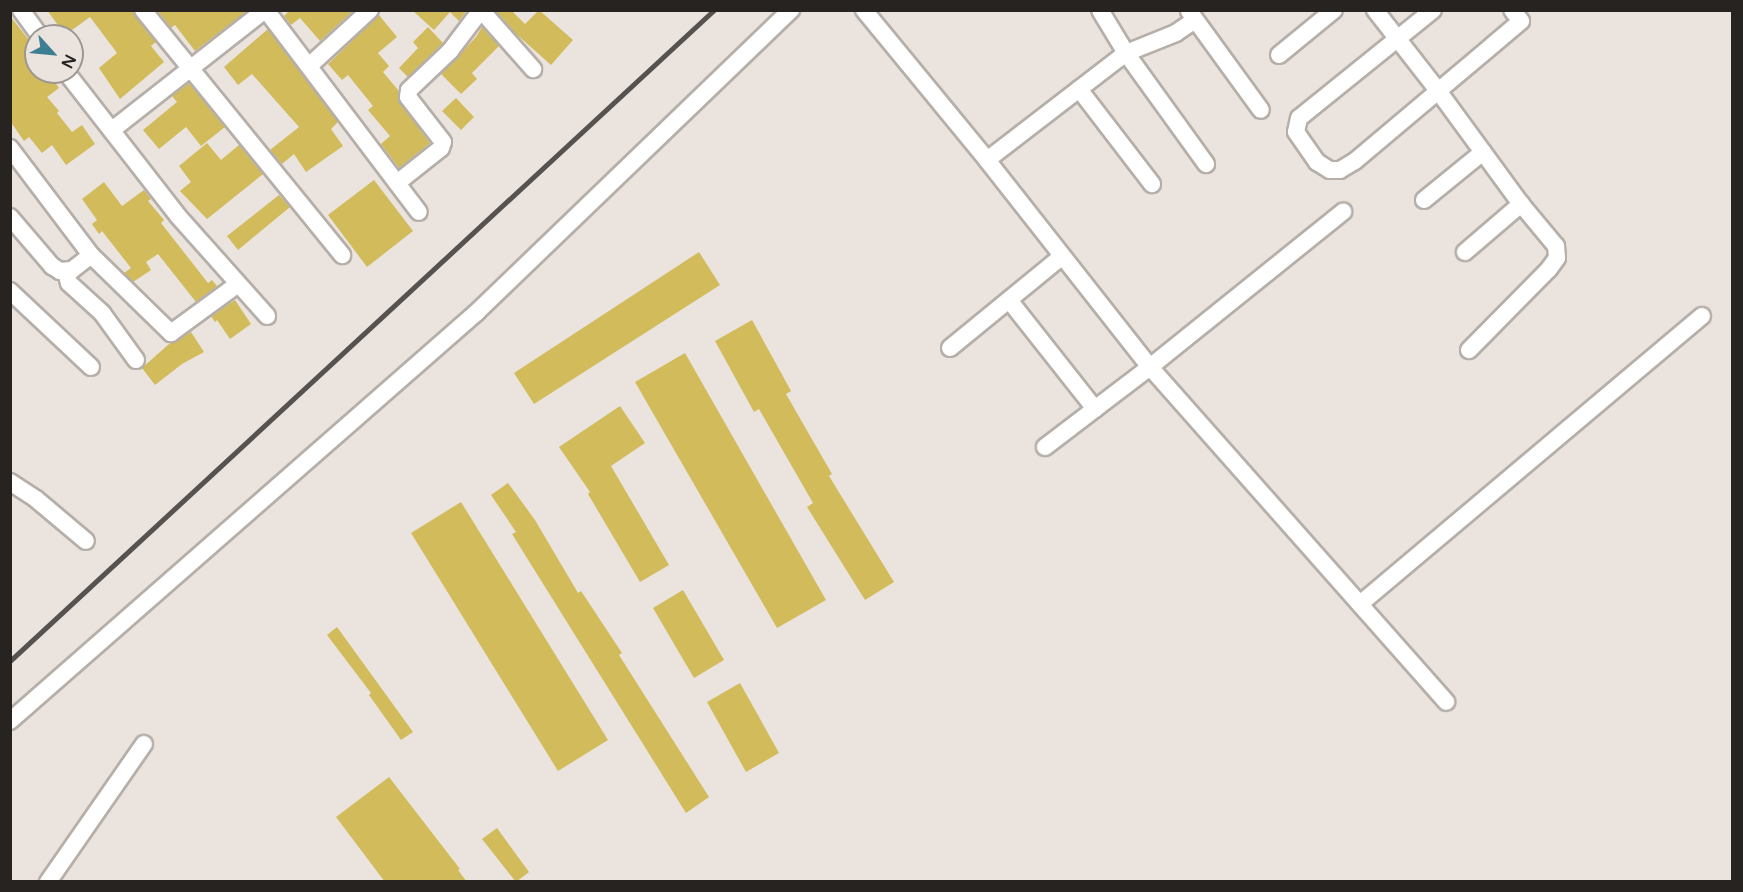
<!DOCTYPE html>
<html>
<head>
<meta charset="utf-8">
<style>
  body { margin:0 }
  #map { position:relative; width:1743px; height:892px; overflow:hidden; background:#ebe4de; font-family:"Varela Round",sans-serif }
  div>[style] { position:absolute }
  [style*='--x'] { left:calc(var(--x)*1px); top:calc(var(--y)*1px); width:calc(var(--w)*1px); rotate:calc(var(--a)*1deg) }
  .building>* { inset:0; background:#d1bb5b }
  .roads { filter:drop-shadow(2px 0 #b6afa9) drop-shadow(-2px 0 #b6afa9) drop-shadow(0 2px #b6afa9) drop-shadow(0 -2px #b6afa9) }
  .minor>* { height:16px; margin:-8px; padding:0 8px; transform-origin:8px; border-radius:8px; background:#fff }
  .rail>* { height:4.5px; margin:-2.25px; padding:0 2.25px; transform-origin:2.25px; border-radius:2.25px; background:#56524f }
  span { translate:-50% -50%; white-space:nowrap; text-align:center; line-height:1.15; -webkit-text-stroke:4.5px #ebe4de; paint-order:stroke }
  .frame { position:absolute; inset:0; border:12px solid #262321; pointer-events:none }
  .north { position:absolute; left:24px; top:24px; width:60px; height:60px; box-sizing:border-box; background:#ebe4de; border:2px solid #9c9792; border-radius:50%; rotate:117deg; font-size:16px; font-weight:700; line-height:24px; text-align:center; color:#262321 }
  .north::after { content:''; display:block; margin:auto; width:21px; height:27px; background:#3e7e92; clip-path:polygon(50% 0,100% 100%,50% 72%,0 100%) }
</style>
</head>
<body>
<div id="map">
  <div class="building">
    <div style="clip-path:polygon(47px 10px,133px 10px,156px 42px,151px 46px,164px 62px,120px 99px,99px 68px,117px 53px,90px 17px,65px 35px)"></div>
    <div style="clip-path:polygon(157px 10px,243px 10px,245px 13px,195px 51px,175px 25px,171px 28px)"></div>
    <div style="clip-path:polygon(290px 10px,354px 10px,320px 41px,300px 18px,291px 25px,284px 16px)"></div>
    <div style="clip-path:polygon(412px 10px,467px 10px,459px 21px,450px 12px,434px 30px)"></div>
    <div style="clip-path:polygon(495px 10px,511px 10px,525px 24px,539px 10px,573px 40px,551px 65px,514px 32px)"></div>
    <div style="clip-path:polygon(379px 15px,397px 37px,378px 53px,389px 66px,383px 72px,398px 90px,400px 103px,430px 143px,399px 168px,381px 144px,390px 136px,368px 110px,373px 106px,348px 75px,342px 80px,328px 64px)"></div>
    <div style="clip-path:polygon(10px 16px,36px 49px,36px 72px,48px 72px,59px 88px,47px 97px,59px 111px,57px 113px,72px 132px,82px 125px,95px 144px,66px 165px,52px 145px,42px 153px,29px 137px,24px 141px,10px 121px)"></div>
    <div style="clip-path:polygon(428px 27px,443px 43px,408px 77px,399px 68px,418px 48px,413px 42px)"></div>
    <div style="clip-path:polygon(482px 27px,499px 46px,472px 73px,477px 79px,461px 94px,441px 74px,476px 37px)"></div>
    <div style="clip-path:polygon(268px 29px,338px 122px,331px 129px,343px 146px,306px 172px,294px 154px,282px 164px,270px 150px,299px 127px,252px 74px,238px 85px,224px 67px)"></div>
    <div style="clip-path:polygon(189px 83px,225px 127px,201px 146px,186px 127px,159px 149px,143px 130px,177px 102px,172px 96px)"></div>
    <div style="clip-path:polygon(456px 98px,474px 117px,461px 130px,442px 111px)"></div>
    <div style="clip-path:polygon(207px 143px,221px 160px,239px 145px,263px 174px,207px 219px,180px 191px,191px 182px,179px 166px)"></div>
    <div style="clip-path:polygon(374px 180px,413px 231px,367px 267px,328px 215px)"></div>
    <div style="clip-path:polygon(104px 182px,122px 206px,144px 190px,151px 199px,148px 201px,164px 220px,161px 223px,208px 283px,212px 280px,217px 286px,196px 302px,158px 254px,146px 262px,151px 270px,133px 282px,124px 273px,131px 268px,102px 231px,99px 234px,92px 224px,97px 220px,82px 199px)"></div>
    <div style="clip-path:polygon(279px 195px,290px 207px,238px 250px,227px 236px)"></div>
    <div style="clip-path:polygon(699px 252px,720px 285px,534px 404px,514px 373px)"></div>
    <div style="clip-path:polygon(235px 300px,251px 324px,230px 339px,217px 320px,215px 322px,211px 316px)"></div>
    <div style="clip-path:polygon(752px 320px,791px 391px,786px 394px,832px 474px,829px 476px,894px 582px,865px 600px,807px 507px,813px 503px,759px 409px,754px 412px,715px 341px)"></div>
    <div style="clip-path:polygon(191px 332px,204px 352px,182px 364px,155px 385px,142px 368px,169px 344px)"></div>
    <div style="clip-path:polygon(685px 353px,826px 600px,777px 628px,635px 382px)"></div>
    <div style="clip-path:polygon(620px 406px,645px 443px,611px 466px,669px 565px,640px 582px,588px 494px,590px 492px,559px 447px)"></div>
    <div style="clip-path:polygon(508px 483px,535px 520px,578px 593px,581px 591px,622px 653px,619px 655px,709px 797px,686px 813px,512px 534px,516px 532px,491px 495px)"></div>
    <div style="clip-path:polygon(461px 502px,608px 740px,558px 771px,411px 533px)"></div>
    <div style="clip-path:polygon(683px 590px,724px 660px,694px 678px,653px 608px)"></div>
    <div style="clip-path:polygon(337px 627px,413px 732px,401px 740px,369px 695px,371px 693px,327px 635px)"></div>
    <div style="clip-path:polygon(740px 683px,779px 753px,746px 772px,707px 702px)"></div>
    <div style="clip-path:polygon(389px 777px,460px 869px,458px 870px,467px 882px,385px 882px,336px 817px)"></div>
    <div style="clip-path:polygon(497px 828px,529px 872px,516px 882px,482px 839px)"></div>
  </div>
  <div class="roads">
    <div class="minor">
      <div style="--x:21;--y:10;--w:32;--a:54"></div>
      <div style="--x:143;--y:10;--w:316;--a:50.9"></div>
      <div style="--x:266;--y:10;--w:253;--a:52.9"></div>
      <div style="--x:481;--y:10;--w:79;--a:48.6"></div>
      <div style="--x:864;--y:10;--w:194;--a:50.6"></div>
      <div style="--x:987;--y:160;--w:263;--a:51.8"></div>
      <div style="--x:1150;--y:367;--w:447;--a:48.5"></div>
      <div style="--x:1375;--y:10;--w:104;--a:52"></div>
      <div style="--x:1439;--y:92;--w:139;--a:53.8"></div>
      <div style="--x:1521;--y:204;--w:55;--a:50.2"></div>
      <div style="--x:1556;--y:246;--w:12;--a:85"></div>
      <div style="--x:1557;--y:258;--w:14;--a:126"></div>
      <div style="--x:1549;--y:269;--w:114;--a:134.6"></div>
      <div style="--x:1433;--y:10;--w:172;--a:141.1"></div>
      <div style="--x:1299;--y:118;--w:14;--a:102"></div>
      <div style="--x:1296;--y:132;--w:37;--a:55"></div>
      <div style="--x:1317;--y:162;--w:15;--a:32"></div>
      <div style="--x:1330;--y:170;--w:10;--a:0"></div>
      <div style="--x:1340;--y:170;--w:17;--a:-31"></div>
      <div style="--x:1355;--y:161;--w:217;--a:-40.1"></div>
      <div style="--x:1521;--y:21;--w:14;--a:-129"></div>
      <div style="--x:1189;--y:11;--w:122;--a:54"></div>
      <div style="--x:1195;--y:20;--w:23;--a:146"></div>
      <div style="--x:1176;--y:33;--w:54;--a:158.2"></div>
      <div style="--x:1126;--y:53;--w:137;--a:54.2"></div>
      <div style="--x:1279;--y:55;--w:71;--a:-39.3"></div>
      <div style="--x:309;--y:66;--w:83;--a:-42.6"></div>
      <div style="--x:66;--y:72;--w:182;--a:52.1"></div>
      <div style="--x:178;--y:216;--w:134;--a:48.3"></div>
      <div style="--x:1079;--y:89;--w:120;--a:52.5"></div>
      <div style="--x:112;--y:130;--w:194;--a:-38.1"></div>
      <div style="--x:10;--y:148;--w:134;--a:52.9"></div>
      <div style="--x:91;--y:255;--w:112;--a:44.3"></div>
      <div style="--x:171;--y:333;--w:83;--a:-36.2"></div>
      <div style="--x:987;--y:160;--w:175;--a:-37.6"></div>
      <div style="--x:1126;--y:53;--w:50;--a:-121.2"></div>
      <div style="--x:397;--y:183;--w:56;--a:-38.5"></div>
      <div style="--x:441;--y:148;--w:6;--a:-72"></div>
      <div style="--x:443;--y:142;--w:57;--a:-127.9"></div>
      <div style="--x:408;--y:97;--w:7;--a:-82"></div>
      <div style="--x:409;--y:90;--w:57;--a:-43.6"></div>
      <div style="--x:450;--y:51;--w:51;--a:-52.9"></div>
      <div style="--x:1424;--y:200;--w:76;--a:-39.1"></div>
      <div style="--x:10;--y:217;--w:65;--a:49.4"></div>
      <div style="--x:52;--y:266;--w:9;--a:32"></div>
      <div style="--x:60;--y:271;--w:12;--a:-5"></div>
      <div style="--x:72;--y:270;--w:24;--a:-38"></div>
      <div style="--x:1465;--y:252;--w:74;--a:-40.6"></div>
      <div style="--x:66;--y:272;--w:11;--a:75"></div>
      <div style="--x:69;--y:283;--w:45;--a:42.3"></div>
      <div style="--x:102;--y:313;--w:58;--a:54.1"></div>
      <div style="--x:10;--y:291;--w:111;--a:43.2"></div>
      <div style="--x:1009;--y:300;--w:139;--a:51.7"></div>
      <div style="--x:950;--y:348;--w:144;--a:-39.3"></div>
      <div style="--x:1045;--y:447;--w:132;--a:-37.3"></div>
      <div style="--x:1150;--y:367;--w:248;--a:-38.8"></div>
      <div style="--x:10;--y:482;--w:31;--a:33"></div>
      <div style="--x:36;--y:499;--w:65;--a:40"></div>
      <div style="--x:1360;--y:604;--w:447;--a:-40.1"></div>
      <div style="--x:10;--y:721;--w:621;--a:-41.21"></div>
      <div style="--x:477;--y:312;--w:436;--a:-43.9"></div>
      <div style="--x:48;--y:882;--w:168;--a:-55.2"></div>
    </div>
  </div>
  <div class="rail">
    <div style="--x:10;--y:661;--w:959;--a:-42.76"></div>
  </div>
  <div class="frame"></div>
  <div class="north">N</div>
</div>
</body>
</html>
